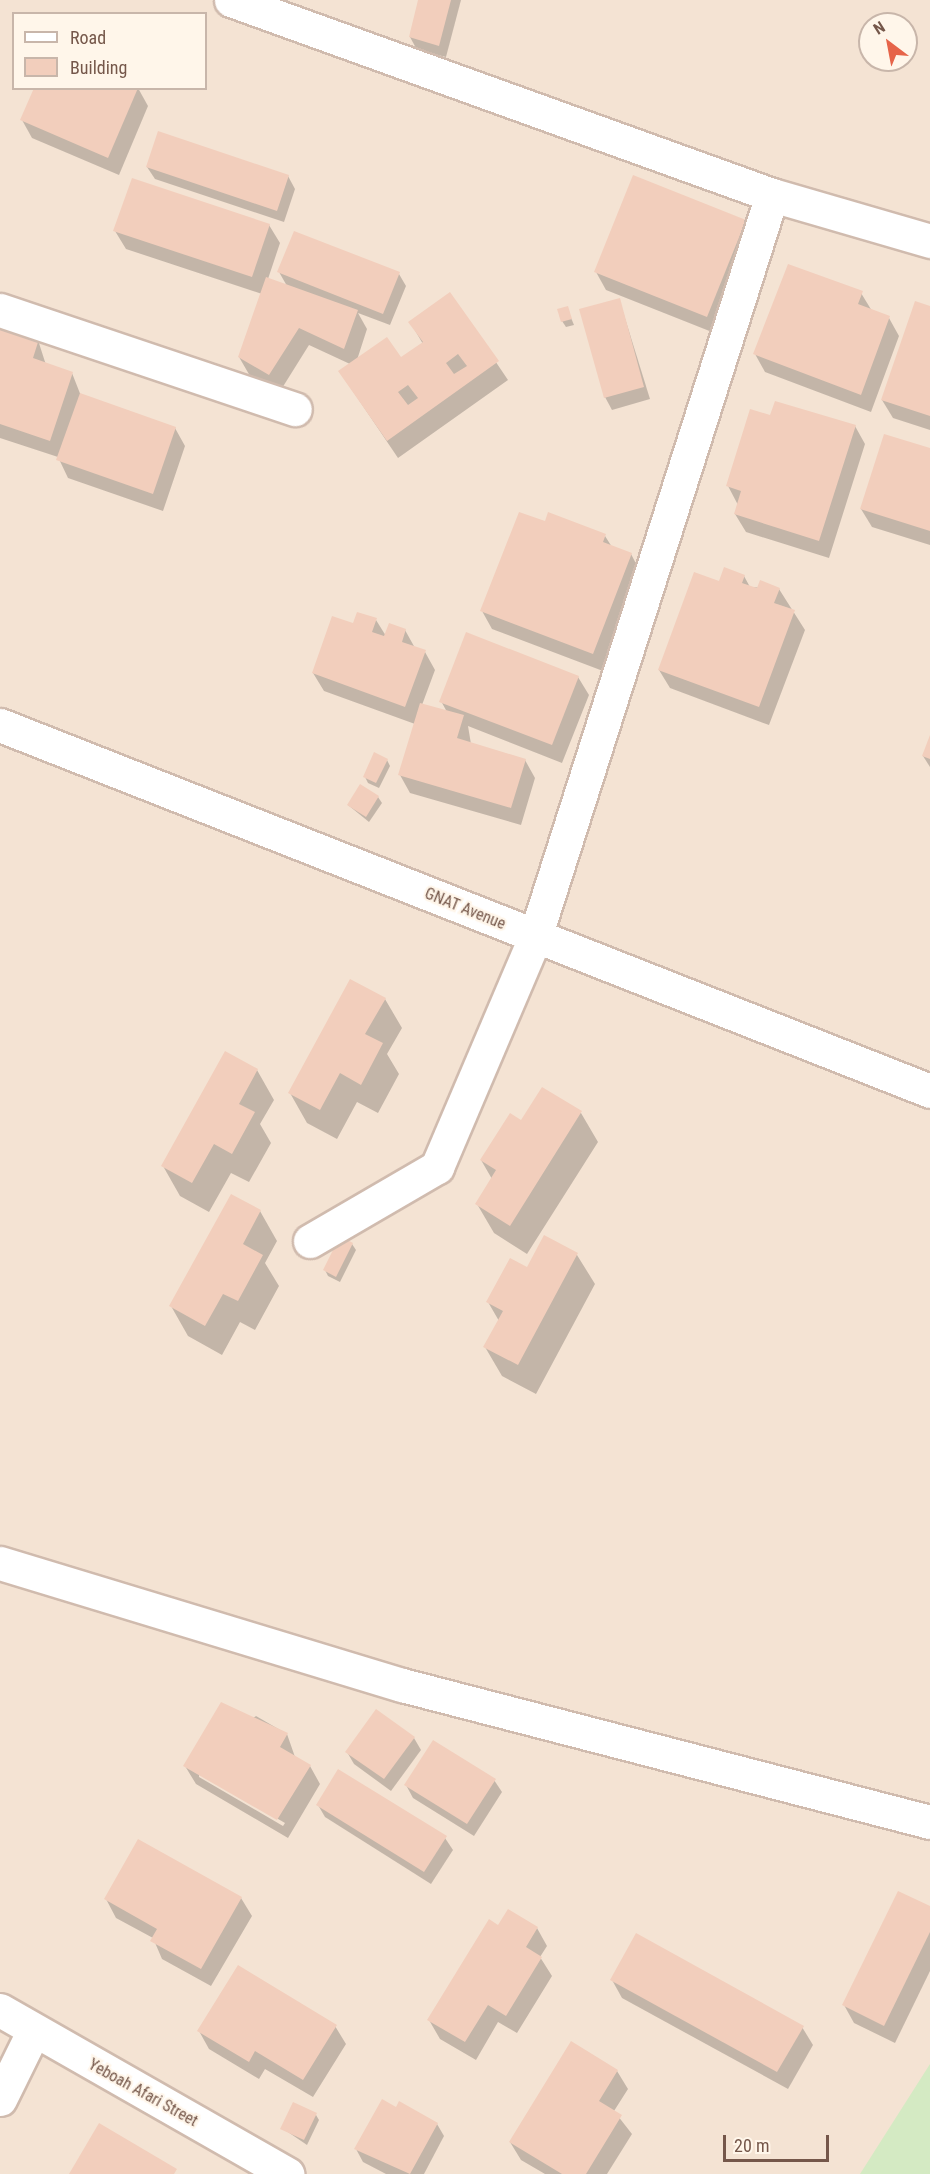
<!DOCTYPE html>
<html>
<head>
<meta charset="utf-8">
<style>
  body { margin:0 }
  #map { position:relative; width:930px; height:2174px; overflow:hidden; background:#fcf2e4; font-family:"Roboto Condensed",sans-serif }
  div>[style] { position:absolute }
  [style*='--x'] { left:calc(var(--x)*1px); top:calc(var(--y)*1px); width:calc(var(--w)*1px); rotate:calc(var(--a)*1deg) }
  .residential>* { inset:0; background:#f4e3d3 }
  .green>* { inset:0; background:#d4eac3 }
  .shadow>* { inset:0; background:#0003 }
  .building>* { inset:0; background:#f2cebc }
  .roads { filter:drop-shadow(2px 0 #d0bbae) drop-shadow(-2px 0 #d0bbae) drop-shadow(0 2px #d0bbae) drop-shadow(0 -2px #d0bbae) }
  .minor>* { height:33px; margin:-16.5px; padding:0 16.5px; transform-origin:16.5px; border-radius:16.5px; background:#fff }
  span { translate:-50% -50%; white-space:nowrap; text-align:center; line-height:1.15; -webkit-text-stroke:4.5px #fff6ea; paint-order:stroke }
  .street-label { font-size:16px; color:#75574a }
  .legend { position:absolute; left:12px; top:12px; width:195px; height:78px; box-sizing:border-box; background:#fff6ea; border:2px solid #c8b6aa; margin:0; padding:8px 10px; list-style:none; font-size:18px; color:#75574a }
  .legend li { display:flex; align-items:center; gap:12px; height:30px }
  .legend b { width:30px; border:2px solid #c8b6aa }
  .north { position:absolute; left:858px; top:12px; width:60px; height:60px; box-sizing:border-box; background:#fff6ea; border:2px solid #c8b6aa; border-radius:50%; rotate:328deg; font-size:16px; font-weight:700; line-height:24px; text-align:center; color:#75574a }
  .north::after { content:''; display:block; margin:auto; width:21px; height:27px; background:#e66449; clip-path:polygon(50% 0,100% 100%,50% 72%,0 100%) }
  .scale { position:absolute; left:723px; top:2135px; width:106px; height:27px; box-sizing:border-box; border:3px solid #75574a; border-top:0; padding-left:8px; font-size:18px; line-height:21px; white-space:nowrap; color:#75574a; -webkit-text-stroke:4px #fff6ea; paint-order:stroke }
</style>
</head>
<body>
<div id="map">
  <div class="residential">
    <div style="clip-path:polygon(evenodd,0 0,930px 0,930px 2174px,0 2174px,0 0,14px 14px,206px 14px,206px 88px,14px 88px,14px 14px,0 0,870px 24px,906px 24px,906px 60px,870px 60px,870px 24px)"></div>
  </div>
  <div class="green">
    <div style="clip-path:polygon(930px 2064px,930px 2174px,860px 2174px)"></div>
  </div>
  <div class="shadow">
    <div style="clip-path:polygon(420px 0,461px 0,446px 57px,417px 50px,410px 37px)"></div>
    <div style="clip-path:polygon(35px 88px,138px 88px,148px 106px,119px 175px,32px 138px,22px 120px)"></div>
    <div style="clip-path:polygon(147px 167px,288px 176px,295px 189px,284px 222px,155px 179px)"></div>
    <div style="clip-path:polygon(745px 221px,756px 240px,717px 334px,606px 290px,596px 272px)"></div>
    <div style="clip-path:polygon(269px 225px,280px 243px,268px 279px,287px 286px,279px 272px,399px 274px,406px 286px,390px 325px,358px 313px,367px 329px,357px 360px,400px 359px,423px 344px,410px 322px,450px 294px,508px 380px,398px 458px,340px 372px,350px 364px,309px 345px,279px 393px,250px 376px,239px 357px,262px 294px,126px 249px,115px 231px)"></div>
    <div style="clip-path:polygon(861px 293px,872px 311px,889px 318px,899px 336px,871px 412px,765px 372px,755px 354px)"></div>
    <div style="clip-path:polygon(619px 299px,650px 399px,612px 410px,605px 397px)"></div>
    <div style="clip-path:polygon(567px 308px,574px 325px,566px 327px,562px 321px)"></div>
    <div style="clip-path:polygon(930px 308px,930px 430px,893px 418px,882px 400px)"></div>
    <div style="clip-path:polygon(0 328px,38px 340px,46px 365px,72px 373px,81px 396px,175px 428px,185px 446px,163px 511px,68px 478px,58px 457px,0 438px)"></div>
    <div style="clip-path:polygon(771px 417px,855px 426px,865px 444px,829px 558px,746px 532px,735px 514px,738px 505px,728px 486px)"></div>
    <div style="clip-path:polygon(930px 450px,930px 545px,872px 527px,861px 509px)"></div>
    <div style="clip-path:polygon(546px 523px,605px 536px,612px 547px,631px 554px,641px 573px,603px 671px,492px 629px,482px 611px)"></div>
    <div style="clip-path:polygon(744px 576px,750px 587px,779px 589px,805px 630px,769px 725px,670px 688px,659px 670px,720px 583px)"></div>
    <div style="clip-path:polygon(376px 620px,386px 636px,405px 630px,415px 648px,425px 652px,435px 670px,422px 705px,447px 712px,441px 701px,578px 677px,589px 695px,562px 763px,468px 726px,471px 744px,525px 760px,535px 778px,521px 825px,410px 793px,400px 775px,415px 724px,324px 691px,313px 673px,353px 625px)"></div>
    <div style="clip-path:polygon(930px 739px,930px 767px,923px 756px)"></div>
    <div style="clip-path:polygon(387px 760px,390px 766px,379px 788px,368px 783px,365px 777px)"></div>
    <div style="clip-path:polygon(378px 797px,382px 803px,369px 822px,348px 805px)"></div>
    <div style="clip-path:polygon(385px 999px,402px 1028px,387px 1054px,399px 1074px,378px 1113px,357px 1102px,337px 1139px,307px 1123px,290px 1093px)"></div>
    <div style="clip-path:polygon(257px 1070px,274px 1100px,260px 1124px,271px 1143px,249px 1182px,231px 1173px,209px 1212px,180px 1196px,163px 1166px)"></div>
    <div style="clip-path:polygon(581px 1113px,598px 1142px,527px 1254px,494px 1233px,477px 1204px,492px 1179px,481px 1160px,522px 1122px)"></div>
    <div style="clip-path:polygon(260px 1211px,277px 1241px,265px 1263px,279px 1286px,255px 1330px,240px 1322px,222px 1355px,188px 1336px,171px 1306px)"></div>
    <div style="clip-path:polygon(545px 1237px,577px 1255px,595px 1284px,536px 1394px,502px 1376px,485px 1347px,499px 1321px,488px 1302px,527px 1269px)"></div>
    <div style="clip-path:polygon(352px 1244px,356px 1250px,340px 1282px,328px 1276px,325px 1270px)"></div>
    <div style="clip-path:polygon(evenodd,256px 1716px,287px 1734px,295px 1757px,310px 1766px,320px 1784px,288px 1838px,196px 1784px,185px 1766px,256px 1716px,199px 1773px,285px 1823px,283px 1826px,199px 1777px,199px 1773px)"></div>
    <div style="clip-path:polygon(414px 1738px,421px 1750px,391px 1791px,354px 1764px,347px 1752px)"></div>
    <div style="clip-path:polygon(494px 1780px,502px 1792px,474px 1836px,413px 1798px,406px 1785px)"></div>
    <div style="clip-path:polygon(318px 1805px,445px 1838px,453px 1850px,431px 1884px,325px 1817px)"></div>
    <div style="clip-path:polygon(241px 1898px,252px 1916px,211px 1986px,162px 1959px,153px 1938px,116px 1918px,106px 1899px)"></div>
    <div style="clip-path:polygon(930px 1908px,930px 1971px,895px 2043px,854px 2023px,844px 2005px)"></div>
    <div style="clip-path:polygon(498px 1927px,537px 1928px,547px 1946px,540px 1957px,552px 1976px,517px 2033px,498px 2022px,476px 2060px,440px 2039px,429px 2020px)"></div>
    <div style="clip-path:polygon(612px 1980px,802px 2027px,813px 2045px,788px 2089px,622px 1998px)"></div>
    <div style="clip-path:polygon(335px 2026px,346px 2044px,313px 2097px,265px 2069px,259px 2079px,209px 2049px,199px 2031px)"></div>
    <div style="clip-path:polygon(571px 2043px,617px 2071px,628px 2089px,614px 2111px,632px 2134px,607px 2174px,545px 2174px,521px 2160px,510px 2142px)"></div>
    <div style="clip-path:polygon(396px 2109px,437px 2124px,444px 2136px,424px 2174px,386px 2174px,363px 2162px,356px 2149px)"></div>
    <div style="clip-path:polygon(316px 2115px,319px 2120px,307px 2145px,282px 2128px)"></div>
  </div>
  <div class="building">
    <div style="clip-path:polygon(418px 0,451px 0,439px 46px,409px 37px)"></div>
    <div style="clip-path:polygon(34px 88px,138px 88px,108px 158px,20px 120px)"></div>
    <div style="clip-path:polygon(158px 131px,289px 175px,277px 211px,146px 167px)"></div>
    <div style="clip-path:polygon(633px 175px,746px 220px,707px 317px,594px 272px)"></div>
    <div style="clip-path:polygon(132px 178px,270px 224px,252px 277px,113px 231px)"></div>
    <div style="clip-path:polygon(294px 231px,400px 272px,383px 314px,277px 272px)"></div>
    <div style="clip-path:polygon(788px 264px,863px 291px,858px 304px,890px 316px,861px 395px,753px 354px)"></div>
    <div style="clip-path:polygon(266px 277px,358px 310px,344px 349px,299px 328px,269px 375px,238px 357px)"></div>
    <div style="clip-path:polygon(evenodd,450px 292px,499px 361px,387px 441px,338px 371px,387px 337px,401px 357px,423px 342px,408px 322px,450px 292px,458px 354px,467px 366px,454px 374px,446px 363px,458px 354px,450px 292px,408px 385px,418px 398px,408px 405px,398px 392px,408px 385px)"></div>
    <div style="clip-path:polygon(620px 298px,644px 387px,604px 398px,579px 309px)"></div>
    <div style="clip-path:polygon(915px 301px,930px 306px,930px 416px,881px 400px)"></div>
    <div style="clip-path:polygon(568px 306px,572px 319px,561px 322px,557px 309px)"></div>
    <div style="clip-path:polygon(0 326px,39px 339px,33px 358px,73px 372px,50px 441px,0 424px)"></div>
    <div style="clip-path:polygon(80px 393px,176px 427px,153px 494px,56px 460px)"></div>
    <div style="clip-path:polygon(775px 401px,856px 425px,819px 541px,734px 514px,741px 491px,726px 486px,750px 409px,770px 415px)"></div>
    <div style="clip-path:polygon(884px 434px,930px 448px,930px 531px,860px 509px)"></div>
    <div style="clip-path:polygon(519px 512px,545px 521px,548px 512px,606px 534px,603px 542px,632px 553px,593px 654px,480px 611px)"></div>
    <div style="clip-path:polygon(724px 567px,745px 575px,742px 583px,757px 588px,760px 580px,780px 588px,774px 603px,795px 610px,759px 707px,658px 670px,694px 572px,719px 581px)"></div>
    <div style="clip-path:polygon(357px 612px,377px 618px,372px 632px,384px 636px,389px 623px,406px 629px,402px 642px,426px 650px,405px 707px,312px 673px,332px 616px,353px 623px)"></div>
    <div style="clip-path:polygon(466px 632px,579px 676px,552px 745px,439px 702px)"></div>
    <div style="clip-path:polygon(420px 703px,464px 715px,457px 738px,526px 759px,511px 808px,398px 775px)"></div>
    <div style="clip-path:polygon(930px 735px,930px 759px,922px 756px)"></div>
    <div style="clip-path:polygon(374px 752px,388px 759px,376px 783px,363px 777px)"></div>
    <div style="clip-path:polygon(360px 784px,379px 796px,366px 817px,347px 805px)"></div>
    <div style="clip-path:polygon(350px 979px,386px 998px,365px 1034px,383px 1043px,361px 1085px,340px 1073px,320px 1110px,288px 1093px)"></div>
    <div style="clip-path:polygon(225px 1051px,258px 1069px,239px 1104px,255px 1112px,232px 1154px,214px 1144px,192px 1183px,161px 1166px)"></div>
    <div style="clip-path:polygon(542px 1087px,582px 1111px,510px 1226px,475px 1204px,496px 1170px,480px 1160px,510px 1113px,521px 1120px)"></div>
    <div style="clip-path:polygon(231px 1194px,261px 1210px,243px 1244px,263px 1255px,238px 1301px,223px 1294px,205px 1326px,169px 1306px)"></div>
    <div style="clip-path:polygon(544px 1235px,578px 1253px,518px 1365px,483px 1347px,503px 1311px,486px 1302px,510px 1258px,527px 1267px)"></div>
    <div style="clip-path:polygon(340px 1236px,353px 1243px,336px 1277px,323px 1270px)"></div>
    <div style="clip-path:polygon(221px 1702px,288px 1733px,280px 1747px,311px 1765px,277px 1820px,183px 1766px)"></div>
    <div style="clip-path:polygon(376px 1709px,415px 1737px,384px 1779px,345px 1752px)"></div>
    <div style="clip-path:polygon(433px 1740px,496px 1779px,467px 1824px,404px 1785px)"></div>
    <div style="clip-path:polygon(338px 1769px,447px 1836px,424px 1872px,316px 1805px)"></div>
    <div style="clip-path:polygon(138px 1839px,242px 1897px,201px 1969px,150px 1941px,157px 1929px,104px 1899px)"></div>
    <div style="clip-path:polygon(898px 1891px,930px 1906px,930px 1932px,884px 2026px,842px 2005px)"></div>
    <div style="clip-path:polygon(508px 1909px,538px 1927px,526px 1947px,542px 1957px,506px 2016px,488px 2005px,465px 2042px,427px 2020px,489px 1919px,498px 1925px)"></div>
    <div style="clip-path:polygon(636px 1933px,804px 2026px,777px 2072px,610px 1980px)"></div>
    <div style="clip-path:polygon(238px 1965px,337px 2025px,303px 2080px,255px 2051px,249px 2062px,197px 2031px)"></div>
    <div style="clip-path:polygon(571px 2041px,618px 2070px,599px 2101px,622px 2115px,586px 2174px,562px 2174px,509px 2142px)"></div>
    <div style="clip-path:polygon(382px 2099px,396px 2107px,399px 2101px,438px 2123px,410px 2174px,354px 2149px)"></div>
    <div style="clip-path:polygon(293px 2102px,317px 2113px,304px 2140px,280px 2129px)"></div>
    <div style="clip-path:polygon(99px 2123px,177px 2169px,174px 2174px,69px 2174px)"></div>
  </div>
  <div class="roads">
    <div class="minor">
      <div style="--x:231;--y:0;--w:575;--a:19.82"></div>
      <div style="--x:772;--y:195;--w:165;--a:16.2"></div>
      <div style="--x:0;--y:310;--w:311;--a:18.6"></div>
      <div style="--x:0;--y:725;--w:999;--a:21.48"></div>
      <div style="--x:310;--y:1241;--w:147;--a:-30.2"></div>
      <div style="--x:437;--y:1167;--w:250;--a:-66.9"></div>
      <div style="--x:535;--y:937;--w:779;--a:-72.29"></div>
      <div style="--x:0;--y:1563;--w:420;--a:16.9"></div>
      <div style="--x:402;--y:1685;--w:545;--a:14.55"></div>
      <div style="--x:0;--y:2010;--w:331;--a:29.7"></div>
      <div style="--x:0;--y:2099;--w:75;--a:-63.8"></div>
    </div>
  </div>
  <div class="street-label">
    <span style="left:465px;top:909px;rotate:22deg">GNAT Avenue</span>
    <span style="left:143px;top:2093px;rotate:29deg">Yeboah Afari Street</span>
  </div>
  <ul class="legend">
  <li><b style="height:8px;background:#fff"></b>Road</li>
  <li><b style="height:16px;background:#f2cebc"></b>Building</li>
  </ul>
  <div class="north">N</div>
  <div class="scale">20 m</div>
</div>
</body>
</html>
